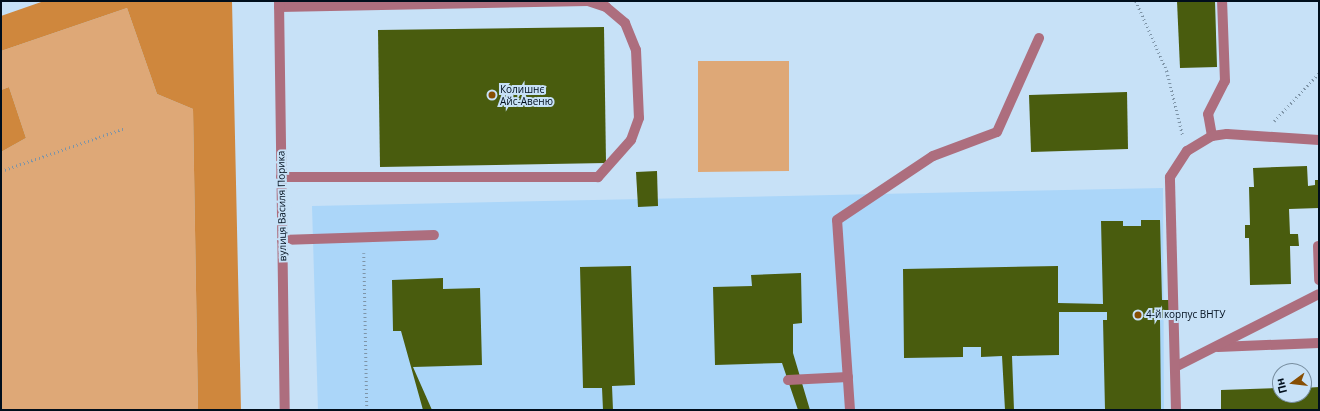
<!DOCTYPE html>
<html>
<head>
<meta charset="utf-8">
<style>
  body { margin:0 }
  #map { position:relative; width:1320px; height:411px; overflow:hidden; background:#c7e1f7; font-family:"Open Sans",sans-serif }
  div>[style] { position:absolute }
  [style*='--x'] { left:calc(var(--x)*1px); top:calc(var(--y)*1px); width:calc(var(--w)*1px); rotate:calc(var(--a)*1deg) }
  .built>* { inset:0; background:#abd6f9 }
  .green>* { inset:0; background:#dea877 }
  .forest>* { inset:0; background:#cf873d }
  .building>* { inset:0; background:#495c0e }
  .path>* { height:2.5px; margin-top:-1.25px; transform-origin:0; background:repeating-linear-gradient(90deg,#7e94a7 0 1px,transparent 0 4px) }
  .service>* { height:10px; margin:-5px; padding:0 5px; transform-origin:5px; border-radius:5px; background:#ad6e7e }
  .tertiary>* { height:10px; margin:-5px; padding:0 5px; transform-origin:5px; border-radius:5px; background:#ad6e7e }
  .dots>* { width:11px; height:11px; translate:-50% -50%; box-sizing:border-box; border:2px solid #c7e1f7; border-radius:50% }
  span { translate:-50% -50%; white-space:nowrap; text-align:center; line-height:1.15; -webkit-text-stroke:4px #c7e1f7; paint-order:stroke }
  .poi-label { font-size:10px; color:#000e1c }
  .left { translate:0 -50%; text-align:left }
  .street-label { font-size:10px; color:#000e1c }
  .frame { position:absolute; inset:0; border:2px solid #000e1c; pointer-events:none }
  .north { position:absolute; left:1272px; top:363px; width:40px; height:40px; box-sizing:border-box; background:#c7e1f7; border:1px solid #778d9f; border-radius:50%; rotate:255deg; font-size:11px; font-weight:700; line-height:16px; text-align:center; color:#000e1c }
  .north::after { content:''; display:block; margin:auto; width:14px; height:18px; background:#874e03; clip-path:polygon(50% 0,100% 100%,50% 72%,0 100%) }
</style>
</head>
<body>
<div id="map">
  <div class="built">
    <div style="clip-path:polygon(1163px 188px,1164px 410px,318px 410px,312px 206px)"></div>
  </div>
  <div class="green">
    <div style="clip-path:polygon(127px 8px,157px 94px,193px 109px,198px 410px,1px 410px,1px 152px,26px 138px,9px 87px,1px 90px,1px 51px)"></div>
    <div style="clip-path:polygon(698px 61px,789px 61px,789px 171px,698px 172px)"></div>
  </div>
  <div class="forest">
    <div style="clip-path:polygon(44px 1px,232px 1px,241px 410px,198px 410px,193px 109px,157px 94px,127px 8px,1px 51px,1px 16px)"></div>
    <div style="clip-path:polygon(9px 87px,26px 138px,1px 152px,1px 90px)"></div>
  </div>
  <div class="building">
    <div style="clip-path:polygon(1177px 1px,1215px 1px,1217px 67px,1180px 68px)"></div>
    <div style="clip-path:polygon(604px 27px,606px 163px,380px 167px,378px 30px)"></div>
    <div style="clip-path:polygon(1127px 92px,1128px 149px,1031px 152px,1029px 95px)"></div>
    <div style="clip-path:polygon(1307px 166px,1308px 186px,1315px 185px,1315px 180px,1319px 180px,1319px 208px,1289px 209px,1290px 234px,1298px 234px,1299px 246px,1290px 246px,1291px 284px,1250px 285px,1249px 238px,1245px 238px,1245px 225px,1250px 225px,1249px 187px,1254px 187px,1253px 168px)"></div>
    <div style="clip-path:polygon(657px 171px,658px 206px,638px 207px,636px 172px)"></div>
    <div style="clip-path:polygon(1141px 220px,1160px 220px,1162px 300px,1169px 300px,1169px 318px,1160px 318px,1161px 410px,1105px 410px,1103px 320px,1107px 320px,1107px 312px,1059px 312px,1059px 355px,1012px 356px,1014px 410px,1005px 410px,1002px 356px,981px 357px,981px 347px,963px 347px,963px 357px,904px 358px,903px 269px,1058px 266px,1058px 303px,1103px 304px,1101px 221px,1123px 221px,1123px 226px,1141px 226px)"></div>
    <div style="clip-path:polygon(631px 266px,635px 385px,612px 386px,613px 410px,603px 410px,602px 388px,583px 388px,580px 267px)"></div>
    <div style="clip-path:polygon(801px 273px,802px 323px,793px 324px,793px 353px,810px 410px,798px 410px,782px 363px,715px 365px,713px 287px,752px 286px,751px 275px)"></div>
    <div style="clip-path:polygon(443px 278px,443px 289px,480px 288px,482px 365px,413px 367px,432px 410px,423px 410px,401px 331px,393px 331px,392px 280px)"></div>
    <div style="clip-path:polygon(1319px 387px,1319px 410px,1221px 410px,1221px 390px,1280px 388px,1280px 395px,1304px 395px,1304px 388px)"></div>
  </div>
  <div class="path">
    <div style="--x:1136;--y:1;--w:77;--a:66.1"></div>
    <div style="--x:1167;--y:71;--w:67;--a:76.2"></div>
    <div style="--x:1274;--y:121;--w:66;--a:-46.8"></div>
    <div style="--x:1;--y:171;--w:131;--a:-19.1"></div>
    <div style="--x:364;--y:253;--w:157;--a:88.9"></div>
  </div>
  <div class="service">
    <div style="--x:279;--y:7;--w:309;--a:-1.1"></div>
    <div style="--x:588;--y:1;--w:19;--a:18"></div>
    <div style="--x:606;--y:7;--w:25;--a:40"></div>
    <div style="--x:625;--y:23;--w:29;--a:68"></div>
    <div style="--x:636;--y:50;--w:68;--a:87.5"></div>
    <div style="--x:639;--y:118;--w:23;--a:110"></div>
    <div style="--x:631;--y:140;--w:50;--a:131.7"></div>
    <div style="--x:598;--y:177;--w:317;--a:180"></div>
    <div style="--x:1212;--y:136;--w:22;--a:-100"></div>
    <div style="--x:1208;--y:114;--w:37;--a:-63"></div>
    <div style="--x:1225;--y:81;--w:80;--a:-92.1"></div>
    <div style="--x:282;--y:240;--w:152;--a:-1.9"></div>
    <div style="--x:1318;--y:246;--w:34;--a:88"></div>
    <div style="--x:1218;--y:347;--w:101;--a:-2.3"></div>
    <div style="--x:1175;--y:367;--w:161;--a:-26.9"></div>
    <div style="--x:788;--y:380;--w:60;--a:-2.9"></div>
    <div style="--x:850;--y:410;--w:190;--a:-93.9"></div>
    <div style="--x:837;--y:220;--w:115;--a:-33.7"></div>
    <div style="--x:933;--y:156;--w:68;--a:-20.6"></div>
    <div style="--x:997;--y:132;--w:103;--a:-65.9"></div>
    <div style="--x:1176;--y:410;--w:233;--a:-91.5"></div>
    <div style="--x:1170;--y:177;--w:31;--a:-57"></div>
    <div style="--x:1187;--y:151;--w:29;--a:-31"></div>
    <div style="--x:1212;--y:136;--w:15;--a:-8"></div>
    <div style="--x:1227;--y:134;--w:92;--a:3.7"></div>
  </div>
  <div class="tertiary">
    <div style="--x:279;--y:1;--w:409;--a:89.2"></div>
  </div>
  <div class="dots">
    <div style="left:492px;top:95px;background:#874e03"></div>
    <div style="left:1138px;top:315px;background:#874e03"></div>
  </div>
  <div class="poi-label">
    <span class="left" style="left:500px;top:95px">Колишнє<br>Айс-Авеню</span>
    <span class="left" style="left:1146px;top:315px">4-й корпус ВНТУ</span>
  </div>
  <div class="street-label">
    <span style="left:282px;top:206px;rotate:-91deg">вулиця Василя Порика</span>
  </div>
  <div class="frame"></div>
  <div class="north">Пн</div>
</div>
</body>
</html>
